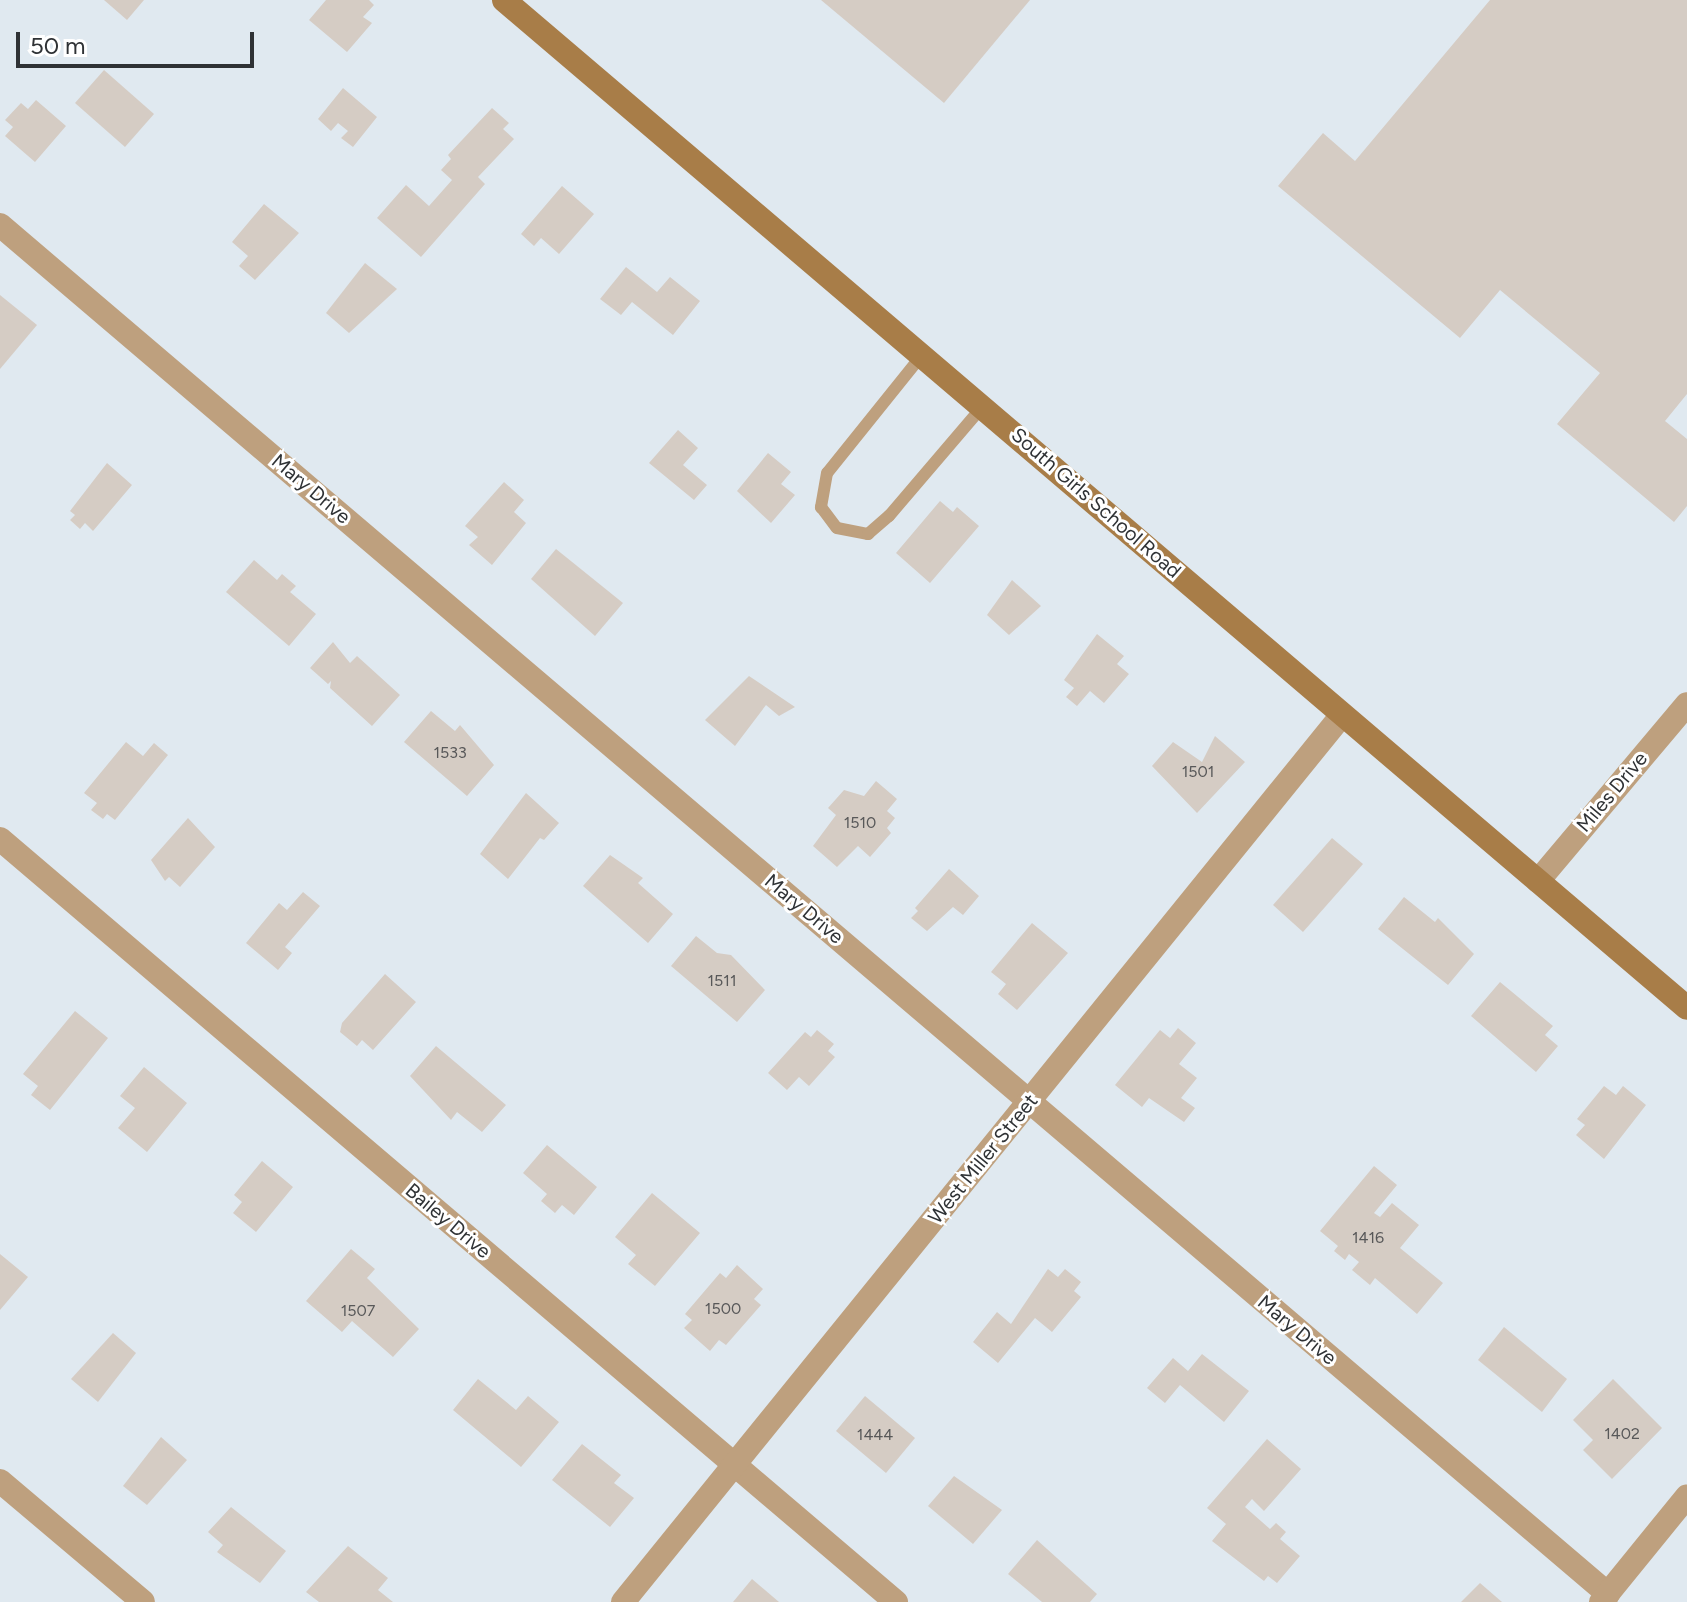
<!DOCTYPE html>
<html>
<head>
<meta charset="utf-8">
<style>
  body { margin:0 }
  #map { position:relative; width:1687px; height:1602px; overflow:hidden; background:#e0e9f0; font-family:Figtree,sans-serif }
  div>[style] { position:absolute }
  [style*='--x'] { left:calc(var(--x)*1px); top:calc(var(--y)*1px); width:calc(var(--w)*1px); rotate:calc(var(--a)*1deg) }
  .building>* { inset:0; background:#d5ccc4 }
  .lane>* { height:12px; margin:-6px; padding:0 6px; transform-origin:6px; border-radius:6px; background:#bea07e }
  .street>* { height:24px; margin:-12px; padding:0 12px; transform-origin:12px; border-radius:12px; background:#bea07e }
  .secondary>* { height:24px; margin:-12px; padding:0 12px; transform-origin:12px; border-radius:12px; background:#a87d48 }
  span { translate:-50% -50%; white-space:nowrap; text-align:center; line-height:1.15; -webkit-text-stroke:6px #fff; paint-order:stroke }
  .number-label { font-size:16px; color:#585859 }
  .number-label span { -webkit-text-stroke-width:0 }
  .street-label { font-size:20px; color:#2f3235 }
  .scale { position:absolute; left:16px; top:32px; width:238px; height:36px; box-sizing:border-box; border:4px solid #2f3235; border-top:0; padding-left:10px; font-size:24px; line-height:28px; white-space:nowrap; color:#2f3235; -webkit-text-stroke:6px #fff; paint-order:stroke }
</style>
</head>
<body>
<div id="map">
  <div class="building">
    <div style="clip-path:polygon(104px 0,144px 0,127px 20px)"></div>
    <div style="clip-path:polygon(326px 0,369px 0,374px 5px,363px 17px,372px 23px,347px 52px,309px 20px)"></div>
    <div style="clip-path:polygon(821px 0,1030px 0,944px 103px)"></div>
    <div style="clip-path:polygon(1490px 0,1687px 0,1687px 394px,1665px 421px,1687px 439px,1687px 506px,1674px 522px,1557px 424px,1600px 373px,1500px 290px,1460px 338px,1278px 186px,1323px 133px,1355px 161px)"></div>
    <div style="clip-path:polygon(104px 70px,154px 114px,125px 147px,75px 103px)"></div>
    <div style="clip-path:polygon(343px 88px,377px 117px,353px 147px,341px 138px,348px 131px,338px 123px,331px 131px,318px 119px)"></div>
    <div style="clip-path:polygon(36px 100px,66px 126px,35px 162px,5px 136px,13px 127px,5px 120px,21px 103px,28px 109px)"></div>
    <div style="clip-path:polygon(492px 108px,509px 123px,503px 129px,514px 139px,478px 177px,485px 184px,421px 257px,377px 218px,406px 185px,429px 206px,452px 180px,441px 170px,451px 159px,448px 155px)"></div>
    <div style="clip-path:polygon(562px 186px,594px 214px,559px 254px,541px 238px,534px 246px,521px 234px)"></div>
    <div style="clip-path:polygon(264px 204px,299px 233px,255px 280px,239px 266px,248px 256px,232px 242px)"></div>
    <div style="clip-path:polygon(365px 263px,397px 289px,349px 333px,326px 313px)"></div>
    <div style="clip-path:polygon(626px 267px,657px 292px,670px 277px,700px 301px,673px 335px,632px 302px,621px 315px,600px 299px)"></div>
    <div style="clip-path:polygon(0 295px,37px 325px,0 369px)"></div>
    <div style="clip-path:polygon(678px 430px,698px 448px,683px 465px,707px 485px,694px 500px,649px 463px)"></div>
    <div style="clip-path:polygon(768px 453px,791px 472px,781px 484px,795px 495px,771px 523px,737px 491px)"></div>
    <div style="clip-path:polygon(107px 463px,132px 485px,93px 531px,85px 523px,80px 529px,70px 520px,75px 515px,70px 511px)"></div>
    <div style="clip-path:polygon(504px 482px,524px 500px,514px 512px,526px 523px,492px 565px,469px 545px,478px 537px,465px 526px)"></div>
    <div style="clip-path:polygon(940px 501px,953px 512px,957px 507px,979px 526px,930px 583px,896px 553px)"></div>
    <div style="clip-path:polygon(556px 549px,623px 603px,595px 636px,531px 579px)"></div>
    <div style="clip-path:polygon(254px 560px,277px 580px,282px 574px,296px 586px,290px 592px,316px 614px,289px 646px,226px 592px)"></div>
    <div style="clip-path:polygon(1012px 580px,1041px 606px,1009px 635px,987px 615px)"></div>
    <div style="clip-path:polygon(1097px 634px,1124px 656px,1117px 664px,1129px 674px,1104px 703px,1090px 691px,1077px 706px,1066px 697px,1074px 688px,1064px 680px)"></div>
    <div style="clip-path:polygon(333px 642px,350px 663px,357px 656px,400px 695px,372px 726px,330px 688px,331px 681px,328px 684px,310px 668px)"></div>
    <div style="clip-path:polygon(749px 676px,795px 707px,779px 716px,766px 705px,735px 746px,705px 720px)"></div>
    <div style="clip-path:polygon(431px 711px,455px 731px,460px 725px,494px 765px,467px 796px,404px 742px)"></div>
    <div style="clip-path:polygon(1215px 736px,1245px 762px,1197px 813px,1152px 766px,1173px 742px,1202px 762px)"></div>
    <div style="clip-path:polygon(126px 742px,143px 756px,154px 743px,168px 755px,115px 820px,107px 814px,103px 819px,91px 810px,97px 803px,84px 793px)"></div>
    <div style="clip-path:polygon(876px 781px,897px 799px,887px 811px,895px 818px,887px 828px,891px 833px,870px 857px,858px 846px,837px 867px,813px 846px,836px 815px,828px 808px,844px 790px,864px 796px)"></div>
    <div style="clip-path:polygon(526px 793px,559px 823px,544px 840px,540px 838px,508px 879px,480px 854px)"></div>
    <div style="clip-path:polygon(188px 818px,215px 847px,180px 887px,169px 877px,165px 881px,151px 860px)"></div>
    <div style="clip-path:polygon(1332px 838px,1363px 864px,1303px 932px,1273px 905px)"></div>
    <div style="clip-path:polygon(610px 855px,643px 878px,638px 883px,673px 914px,648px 943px,583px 886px)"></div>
    <div style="clip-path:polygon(949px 869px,979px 896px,963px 915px,953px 907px,927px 931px,911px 918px,918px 911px,915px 908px)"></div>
    <div style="clip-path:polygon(303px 892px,320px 906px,285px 947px,292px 953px,278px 970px,246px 943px,279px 903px,287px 910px)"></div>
    <div style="clip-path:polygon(1404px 897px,1435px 922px,1438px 918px,1474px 954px,1448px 985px,1378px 929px)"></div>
    <div style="clip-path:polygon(1032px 923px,1068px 953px,1017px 1010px,998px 994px,1006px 984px,991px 972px)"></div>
    <div style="clip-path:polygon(696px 936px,717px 953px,731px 955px,765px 990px,737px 1022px,671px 966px)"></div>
    <div style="clip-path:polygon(385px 974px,416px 1002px,373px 1050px,362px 1040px,357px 1046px,340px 1032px,342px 1023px)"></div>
    <div style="clip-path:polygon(1500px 982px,1553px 1026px,1545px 1035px,1558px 1046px,1536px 1072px,1471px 1016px)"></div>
    <div style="clip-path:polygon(75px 1011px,108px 1038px,50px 1110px,31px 1095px,38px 1086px,23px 1074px)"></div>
    <div style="clip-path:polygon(1178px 1028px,1196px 1043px,1179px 1064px,1197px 1078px,1181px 1098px,1195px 1108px,1184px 1122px,1149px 1098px,1142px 1107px,1115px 1085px,1160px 1030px,1170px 1038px)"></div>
    <div style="clip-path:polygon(817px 1030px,834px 1044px,828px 1051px,835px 1057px,809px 1086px,799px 1077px,787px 1090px,768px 1073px,805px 1032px,811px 1037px)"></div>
    <div style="clip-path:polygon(436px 1046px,506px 1105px,482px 1132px,457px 1112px,451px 1120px,410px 1076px)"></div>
    <div style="clip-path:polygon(144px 1067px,187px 1103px,147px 1152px,118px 1128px,135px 1108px,120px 1096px)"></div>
    <div style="clip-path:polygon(1604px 1086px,1616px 1095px,1623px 1086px,1646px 1105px,1604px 1159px,1576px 1135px,1585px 1125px,1577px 1119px)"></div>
    <div style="clip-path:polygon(547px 1145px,597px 1187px,574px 1215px,562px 1205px,555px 1213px,541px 1201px,547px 1194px,523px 1173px)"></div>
    <div style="clip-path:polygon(262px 1161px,293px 1187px,256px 1232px,233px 1213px,242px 1202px,234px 1195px)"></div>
    <div style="clip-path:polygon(1374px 1166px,1397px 1185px,1374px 1213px,1380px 1217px,1392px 1203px,1419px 1225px,1400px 1248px,1443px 1283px,1417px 1314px,1375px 1278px,1370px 1285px,1352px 1270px,1359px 1262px,1349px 1254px,1345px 1260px,1334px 1251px,1338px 1246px,1320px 1231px)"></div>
    <div style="clip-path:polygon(652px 1193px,700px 1233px,655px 1286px,628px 1264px,636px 1255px,615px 1237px)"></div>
    <div style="clip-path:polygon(351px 1249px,375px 1269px,367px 1278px,419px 1329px,393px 1357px,352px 1321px,342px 1332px,306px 1301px)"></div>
    <div style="clip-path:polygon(0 1254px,28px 1277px,0 1310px)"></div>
    <div style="clip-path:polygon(737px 1265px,763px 1289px,754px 1299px,761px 1305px,726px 1345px,719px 1340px,710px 1351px,684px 1328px,692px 1320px,685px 1314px,720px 1273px,726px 1278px)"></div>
    <div style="clip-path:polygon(1048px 1269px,1058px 1277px,1065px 1269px,1081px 1282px,1074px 1291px,1081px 1297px,1052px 1332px,1035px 1318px,998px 1363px,973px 1342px,997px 1312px,1011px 1324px)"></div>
    <div style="clip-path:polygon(1504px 1327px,1567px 1379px,1542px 1412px,1478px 1360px)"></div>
    <div style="clip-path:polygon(113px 1333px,136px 1353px,98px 1402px,71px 1379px)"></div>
    <div style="clip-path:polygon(1202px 1354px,1249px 1391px,1224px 1422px,1180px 1385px,1165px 1403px,1147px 1388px,1173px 1358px,1188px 1371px)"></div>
    <div style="clip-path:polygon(478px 1379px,516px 1410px,528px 1396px,559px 1422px,521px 1467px,453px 1410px)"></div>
    <div style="clip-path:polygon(1613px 1379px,1662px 1428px,1612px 1479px,1583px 1450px,1593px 1440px,1573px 1420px)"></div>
    <div style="clip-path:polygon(865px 1396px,915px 1438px,886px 1473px,836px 1431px)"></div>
    <div style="clip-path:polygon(161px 1437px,187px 1460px,147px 1505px,123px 1486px)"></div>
    <div style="clip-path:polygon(1267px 1439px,1301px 1469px,1264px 1511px,1252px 1499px,1245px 1507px,1270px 1529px,1276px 1523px,1286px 1532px,1280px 1539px,1300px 1556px,1277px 1583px,1268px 1576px,1264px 1581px,1212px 1541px,1226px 1524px,1207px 1508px)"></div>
    <div style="clip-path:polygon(582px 1444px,621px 1475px,614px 1483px,634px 1498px,610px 1527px,552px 1480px)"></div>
    <div style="clip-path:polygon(954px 1476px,1002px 1510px,973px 1544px,928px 1506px)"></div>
    <div style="clip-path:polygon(231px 1507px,286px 1551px,260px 1583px,217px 1552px,223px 1545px,208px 1532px)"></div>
    <div style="clip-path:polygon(1037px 1540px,1097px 1594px,1090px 1602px,1042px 1602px,1008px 1574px)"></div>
    <div style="clip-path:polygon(348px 1546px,388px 1578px,378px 1590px,393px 1602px,319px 1602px,306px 1592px)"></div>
    <div style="clip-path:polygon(752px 1579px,779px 1602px,733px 1602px)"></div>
    <div style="clip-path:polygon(1480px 1583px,1502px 1602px,1461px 1602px)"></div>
  </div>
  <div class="lane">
    <div style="--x:922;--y:355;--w:151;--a:128.8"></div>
    <div style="--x:827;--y:473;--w:35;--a:100"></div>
    <div style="--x:821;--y:507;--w:26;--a:53"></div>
    <div style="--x:837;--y:528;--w:32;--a:11"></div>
    <div style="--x:868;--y:534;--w:28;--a:-41"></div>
    <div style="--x:889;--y:516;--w:145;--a:-49.5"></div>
  </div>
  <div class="street">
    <div style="--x:0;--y:225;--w:2112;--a:40.41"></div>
    <div style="--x:0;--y:839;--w:1177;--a:40.42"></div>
    <div style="--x:1538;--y:881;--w:231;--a:-49.9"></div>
    <div style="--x:0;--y:1481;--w:187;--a:40.2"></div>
    <div style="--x:623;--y:1602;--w:1142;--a:-50.97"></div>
    <div style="--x:1601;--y:1602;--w:136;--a:-50.9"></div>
  </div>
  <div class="secondary">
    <div style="--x:504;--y:0;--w:1554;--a:40.43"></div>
  </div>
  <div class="number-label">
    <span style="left:450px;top:753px">1533</span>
    <span style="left:1198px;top:772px">1501</span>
    <span style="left:860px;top:823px">1510</span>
    <span style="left:722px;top:981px">1511</span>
    <span style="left:1368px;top:1238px">1416</span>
    <span style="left:723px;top:1309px">1500</span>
    <span style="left:358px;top:1311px">1507</span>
    <span style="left:1622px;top:1434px">1402</span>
    <span style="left:875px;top:1435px">1444</span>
  </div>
  <div class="street-label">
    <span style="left:311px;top:489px;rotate:40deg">Mary Drive</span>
    <span style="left:1096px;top:503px;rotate:41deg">South Girls School Road</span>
    <span style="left:1612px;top:792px;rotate:-50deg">Miles Drive</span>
    <span style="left:804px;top:909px;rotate:40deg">Mary Drive</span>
    <span style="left:983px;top:1159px;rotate:-51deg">West Miller Street</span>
    <span style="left:448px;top:1221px;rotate:40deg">Bailey Drive</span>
    <span style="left:1297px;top:1330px;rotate:40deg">Mary Drive</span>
  </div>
  <div class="scale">50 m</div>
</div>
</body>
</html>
